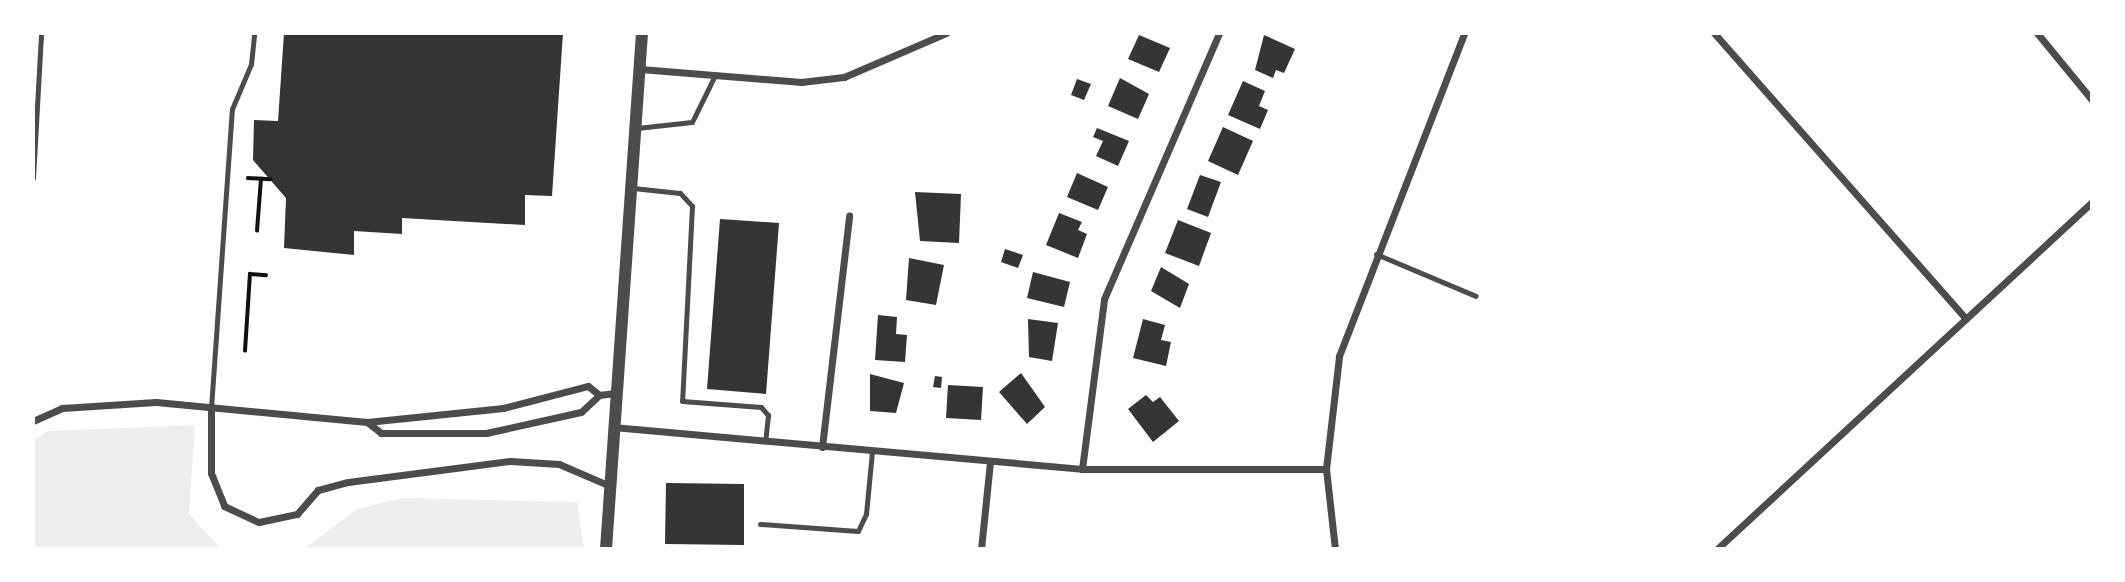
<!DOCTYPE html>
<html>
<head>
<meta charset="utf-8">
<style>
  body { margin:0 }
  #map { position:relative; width:2125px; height:582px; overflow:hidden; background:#fff; font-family:Bitter,serif }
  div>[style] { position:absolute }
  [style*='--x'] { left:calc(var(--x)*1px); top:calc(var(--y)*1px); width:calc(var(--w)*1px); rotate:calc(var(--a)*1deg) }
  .green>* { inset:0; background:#eee }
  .building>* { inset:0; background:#353535 }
  .path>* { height:3.5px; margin:-1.75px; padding:0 1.75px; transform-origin:1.75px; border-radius:1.75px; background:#111 }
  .service>* { height:5px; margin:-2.5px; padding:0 2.5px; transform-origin:2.5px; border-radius:2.5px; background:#4c4c4c }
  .minor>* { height:7px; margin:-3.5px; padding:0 3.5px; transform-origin:3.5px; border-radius:3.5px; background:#4c4c4c }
  .tertiary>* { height:12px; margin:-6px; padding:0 6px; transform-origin:6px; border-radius:6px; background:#4c4c4c }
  span { translate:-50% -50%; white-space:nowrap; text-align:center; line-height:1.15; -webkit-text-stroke:7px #fff; paint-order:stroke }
  .frame { position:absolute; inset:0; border:35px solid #fff; pointer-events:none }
</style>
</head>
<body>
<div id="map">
  <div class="green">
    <div style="clip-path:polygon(195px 425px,189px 514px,221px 549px,33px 549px,33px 441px,47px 431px)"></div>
    <div style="clip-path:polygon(403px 498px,577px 502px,584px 549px,304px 549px,357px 509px)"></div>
  </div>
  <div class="building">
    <div style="clip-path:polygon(284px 33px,563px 33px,552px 196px,525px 195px,525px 225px,402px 218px,402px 234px,354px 231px,354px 255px,284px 248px,286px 198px,253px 160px,254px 120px,278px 121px)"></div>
    <div style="clip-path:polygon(1139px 35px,1170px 48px,1159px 72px,1128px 59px)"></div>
    <div style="clip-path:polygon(1264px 35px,1295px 49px,1284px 73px,1276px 70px,1273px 78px,1255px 70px)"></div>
    <div style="clip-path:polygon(1120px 78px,1149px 94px,1138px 119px,1108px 106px)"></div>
    <div style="clip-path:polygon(1077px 79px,1091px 84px,1084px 100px,1071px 95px)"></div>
    <div style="clip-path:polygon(1243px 81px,1265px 91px,1259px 106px,1268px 110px,1260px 129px,1228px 115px)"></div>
    <div style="clip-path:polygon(1223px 127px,1253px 141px,1238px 175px,1208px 161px)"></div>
    <div style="clip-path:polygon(1097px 128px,1129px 141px,1118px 166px,1096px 156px,1103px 141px,1093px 137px)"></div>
    <div style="clip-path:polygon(1077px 173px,1108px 187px,1098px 210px,1067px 197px)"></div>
    <div style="clip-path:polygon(1200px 175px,1221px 182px,1208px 217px,1187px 209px)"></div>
    <div style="clip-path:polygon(915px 192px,961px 194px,959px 243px,920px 241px)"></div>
    <div style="clip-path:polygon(1059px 213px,1082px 222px,1078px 230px,1087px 234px,1078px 258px,1046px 245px)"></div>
    <div style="clip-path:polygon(720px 219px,779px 223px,766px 394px,707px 389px)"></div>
    <div style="clip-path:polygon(1178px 220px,1211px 233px,1199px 266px,1165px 253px)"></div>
    <div style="clip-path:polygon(1005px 249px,1023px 255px,1018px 268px,1001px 262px)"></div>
    <div style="clip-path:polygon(909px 258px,944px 265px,936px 305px,906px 300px)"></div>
    <div style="clip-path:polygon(1161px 267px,1189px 284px,1180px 308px,1151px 291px)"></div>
    <div style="clip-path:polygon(1033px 272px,1070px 282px,1064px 307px,1027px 298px)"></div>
    <div style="clip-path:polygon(878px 315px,897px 317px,896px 334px,907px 335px,905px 362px,875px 360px)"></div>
    <div style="clip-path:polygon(1028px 319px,1058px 323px,1052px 361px,1029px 357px)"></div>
    <div style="clip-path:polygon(1143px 319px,1165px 325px,1161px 340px,1171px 342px,1166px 366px,1133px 358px)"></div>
    <div style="clip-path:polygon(1021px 373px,1045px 407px,1027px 424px,999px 392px)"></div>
    <div style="clip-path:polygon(870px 374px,904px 383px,896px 413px,870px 411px)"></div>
    <div style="clip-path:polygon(935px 376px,942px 377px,941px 388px,933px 387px)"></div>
    <div style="clip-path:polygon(948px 385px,983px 387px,981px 420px,946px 418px)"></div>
    <div style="clip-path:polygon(1146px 395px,1153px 402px,1160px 397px,1179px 421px,1153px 442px,1128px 409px)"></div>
    <div style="clip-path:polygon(666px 483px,744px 484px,744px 545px,665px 544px)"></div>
  </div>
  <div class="path">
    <div style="--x:248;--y:178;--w:22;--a:3"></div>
    <div style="--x:257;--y:231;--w:52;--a:-85.6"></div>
    <div style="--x:245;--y:351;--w:77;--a:-86.3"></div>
    <div style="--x:250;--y:274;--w:16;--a:4"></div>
  </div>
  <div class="service">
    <div style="--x:637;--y:128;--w:55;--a:-6.2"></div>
    <div style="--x:692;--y:122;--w:52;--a:-63.9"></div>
    <div style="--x:33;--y:178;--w:145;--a:-86.8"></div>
    <div style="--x:633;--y:188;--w:47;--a:6.1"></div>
    <div style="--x:680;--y:193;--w:18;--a:47"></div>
    <div style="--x:692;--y:206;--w:195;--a:92.9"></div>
    <div style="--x:682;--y:401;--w:79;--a:4.3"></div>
    <div style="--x:761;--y:407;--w:11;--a:49"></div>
    <div style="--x:768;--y:415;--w:27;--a:96"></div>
    <div style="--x:1376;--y:254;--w:108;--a:22.8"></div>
    <div style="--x:211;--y:408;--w:300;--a:-86"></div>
    <div style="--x:232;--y:109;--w:49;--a:-67.1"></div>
    <div style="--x:251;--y:64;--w:31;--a:-84"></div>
    <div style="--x:760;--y:524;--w:98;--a:4.1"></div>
    <div style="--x:858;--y:531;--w:19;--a:-65"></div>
    <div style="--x:866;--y:514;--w:62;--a:-84.5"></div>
  </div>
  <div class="minor">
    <div style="--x:1714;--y:33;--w:381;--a:48.6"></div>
    <div style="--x:2037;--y:33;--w:87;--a:50.6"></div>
    <div style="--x:640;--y:69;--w:162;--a:4.6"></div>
    <div style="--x:801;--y:82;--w:43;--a:-6.6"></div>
    <div style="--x:844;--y:77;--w:111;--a:-23.3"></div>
    <div style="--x:211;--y:408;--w:65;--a:90"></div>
    <div style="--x:211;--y:473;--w:35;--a:68"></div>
    <div style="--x:224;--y:506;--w:38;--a:25"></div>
    <div style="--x:259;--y:522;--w:39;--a:-12"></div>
    <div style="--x:297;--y:514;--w:32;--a:-49"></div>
    <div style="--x:318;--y:490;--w:31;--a:-15"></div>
    <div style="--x:348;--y:482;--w:163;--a:-7.4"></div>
    <div style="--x:510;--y:461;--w:49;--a:3.5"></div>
    <div style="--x:559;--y:464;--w:56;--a:23.3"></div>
    <div style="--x:33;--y:421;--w:32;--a:-24"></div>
    <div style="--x:62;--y:408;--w:94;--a:-3.7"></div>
    <div style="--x:156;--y:402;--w:212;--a:5.4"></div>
    <div style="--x:367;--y:422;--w:137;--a:-5.9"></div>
    <div style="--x:503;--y:408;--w:88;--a:-14.5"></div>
    <div style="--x:588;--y:386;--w:14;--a:39"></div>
    <div style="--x:367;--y:422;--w:18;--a:38"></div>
    <div style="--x:381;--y:433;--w:105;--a:0"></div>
    <div style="--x:486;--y:433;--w:97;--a:-12.5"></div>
    <div style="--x:581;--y:412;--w:25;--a:-43"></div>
    <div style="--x:599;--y:395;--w:16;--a:-7"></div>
    <div style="--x:613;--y:427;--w:471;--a:5.1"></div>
    <div style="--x:1082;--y:469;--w:244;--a:0"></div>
    <div style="--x:822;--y:447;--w:233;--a:-83.3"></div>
    <div style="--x:1082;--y:469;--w:171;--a:-82.6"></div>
    <div style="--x:1104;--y:299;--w:290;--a:-66.6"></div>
    <div style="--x:981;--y:549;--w:87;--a:-84.1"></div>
    <div style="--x:1335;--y:549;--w:81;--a:-96.4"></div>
    <div style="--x:1326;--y:469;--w:114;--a:-83.4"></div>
    <div style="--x:1339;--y:356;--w:346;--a:-68.8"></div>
    <div style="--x:1717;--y:549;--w:511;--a:-42.78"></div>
  </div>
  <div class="tertiary">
    <div style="--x:606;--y:549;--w:517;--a:-86.01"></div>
  </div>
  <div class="frame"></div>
</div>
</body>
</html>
